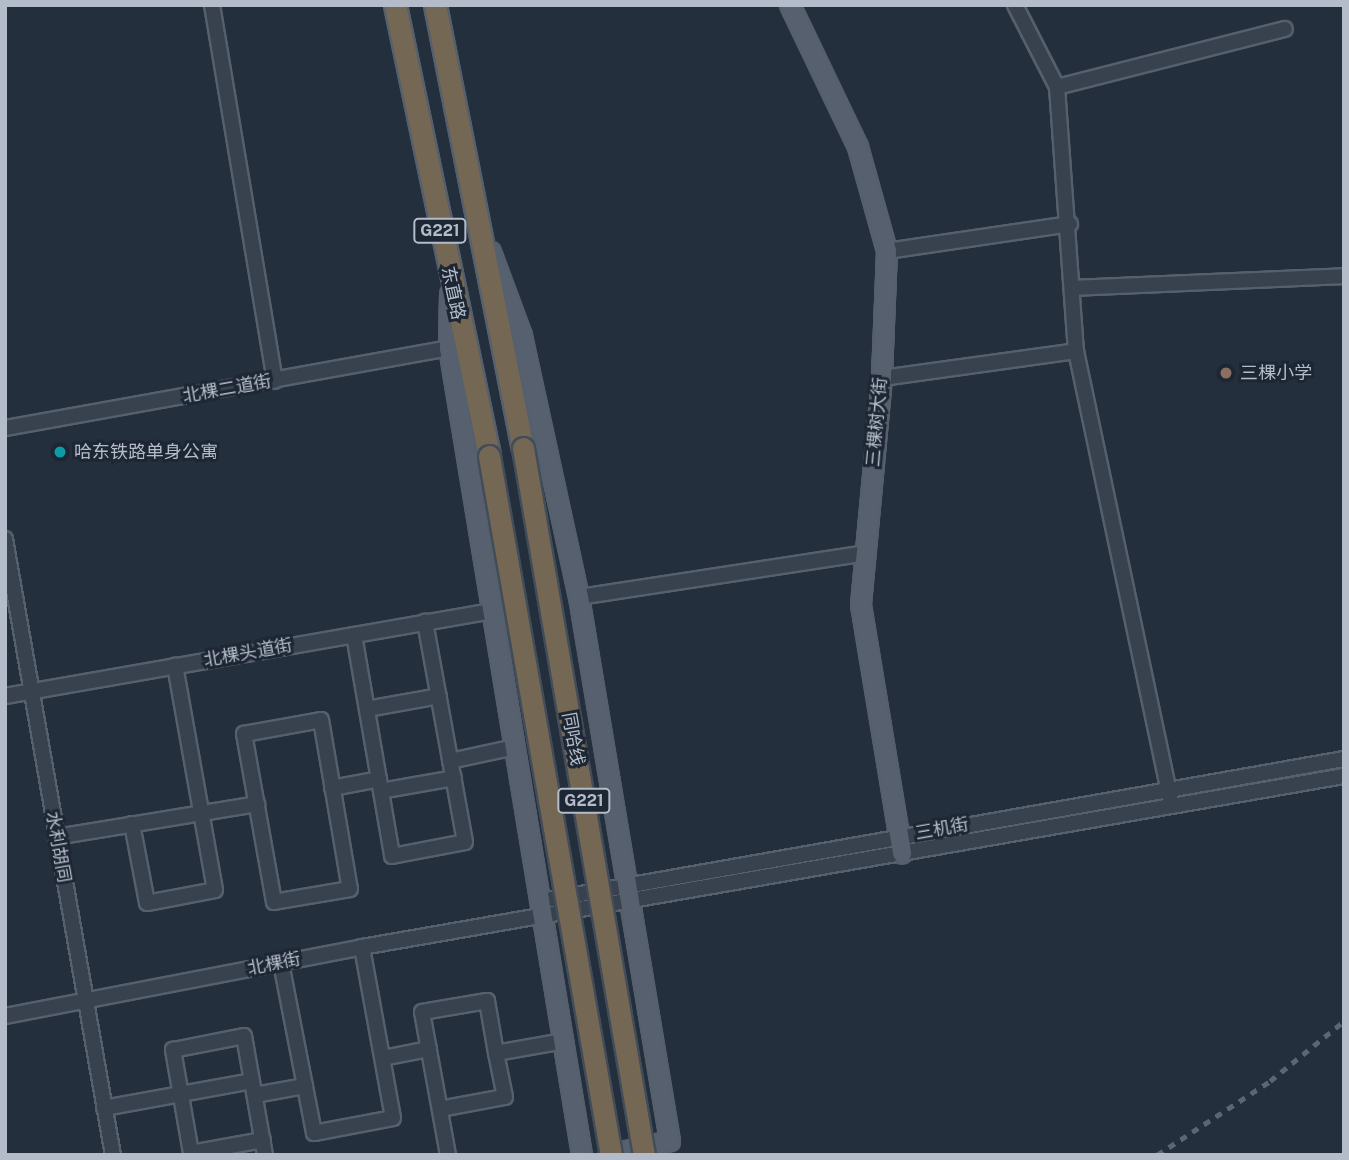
<!DOCTYPE html>
<html>
<head>
<meta charset="utf-8">
<style>
  body { margin:0 }
  #map { position:relative; width:1349px; height:1160px; overflow:hidden; background:#242f3e; font-family:"Public Sans","Noto Sans SC",sans-serif }
  div>[style] { position:absolute }
  [style*='--x'] { left:calc(var(--x)*1px); top:calc(var(--y)*1px); width:calc(var(--w)*1px); rotate:calc(var(--a)*1deg) }
  .roads { filter:drop-shadow(2px 0 #565f6c) drop-shadow(-2px 0 #565f6c) drop-shadow(0 2px #565f6c) drop-shadow(0 -2px #565f6c) }
  .minor>* { height:14px; margin:-7px; padding:0 7px; transform-origin:7px; border-radius:7px; background:#38414e }
  .major>* { height:18px; margin:-9px; padding:0 9px; transform-origin:9px; border-radius:9px; background:#56606e }
  .highway>* { height:21px; margin:-10.5px; padding:0 10.5px; transform-origin:10.5px; border-radius:10.5px; background:#746855 }
  .rail>* { height:4.5px; margin-top:-2.25px; transform-origin:0; background:repeating-linear-gradient(90deg,#5a6575 0 7px,transparent 0 14px) }
  .bridges { filter:drop-shadow(2px 0 #434c59) drop-shadow(-2px 0 #434c59) drop-shadow(0 2px #434c59) drop-shadow(0 -2px #434c59) }
  .highway-bridge>* { height:21px; margin:-10.5px; padding:0 10.5px; transform-origin:10.5px; border-radius:10.5px; background:#746855 }
  .dots>* { width:19px; height:19px; translate:-50% -50%; box-sizing:border-box; border:4px solid #1d2633; border-radius:50% }
  span { translate:-50% -50%; white-space:nowrap; text-align:center; line-height:1.15; -webkit-text-stroke:6px #1d2633; paint-order:stroke }
  .shield-label span { padding:2px 5px; background:#1d2633; border:2px solid; border-radius:5px; -webkit-text-stroke-width:0 }
  .shield-label { font-size:16px; color:#b4bcc9; font-weight:700 }
  .street-label { font-size:18px; color:#b4bcc9 }
  .poi-label { font-size:18px; color:#b4bcc9 }
  .left { translate:0 -50%; text-align:left }
  .frame { position:absolute; inset:0; border:7px solid #b4bcc9; pointer-events:none }
</style>
</head>
<body>
<div id="map">
  <div class="roads">
    <div class="minor">
      <div style="--x:212;--y:5;--w:381;--a:80.5"></div>
      <div style="--x:1015;--y:5;--w:92;--a:62.9"></div>
      <div style="--x:1057;--y:87;--w:265;--a:85.9"></div>
      <div style="--x:1076;--y:351;--w:464;--a:78.1"></div>
      <div style="--x:1057;--y:87;--w:235;--a:-14.3"></div>
      <div style="--x:887;--y:251;--w:185;--a:-8.4"></div>
      <div style="--x:1073;--y:288;--w:271;--a:-2.5"></div>
      <div style="--x:882;--y:378;--w:196;--a:-7.9"></div>
      <div style="--x:5;--y:428;--w:451;--a:-10.2"></div>
      <div style="--x:5;--y:539;--w:625;--a:80.06"></div>
      <div style="--x:579;--y:597;--w:289;--a:-8.7"></div>
      <div style="--x:354;--y:635;--w:224;--a:80.2"></div>
      <div style="--x:392;--y:856;--w:74;--a:-10.9"></div>
      <div style="--x:465;--y:842;--w:224;--a:-100.3"></div>
      <div style="--x:5;--y:696;--w:493;--a:-9.9"></div>
      <div style="--x:367;--y:709;--w:73;--a:-10.2"></div>
      <div style="--x:321;--y:720;--w:171;--a:80.3"></div>
      <div style="--x:350;--y:889;--w:77;--a:170.3"></div>
      <div style="--x:274;--y:902;--w:171;--a:-100.1"></div>
      <div style="--x:244;--y:734;--w:78;--a:-10.3"></div>
      <div style="--x:450;--y:761;--w:66;--a:-12.2"></div>
      <div style="--x:332;--y:788;--w:48;--a:-10.8"></div>
      <div style="--x:381;--y:791;--w:74;--a:-10.1"></div>
      <div style="--x:132;--y:824;--w:80;--a:79.2"></div>
      <div style="--x:147;--y:903;--w:69;--a:-10.8"></div>
      <div style="--x:215;--y:890;--w:228;--a:-100.1"></div>
      <div style="--x:56;--y:837;--w:204;--a:-9.3"></div>
      <div style="--x:541;--y:901;--w:815;--a:-10.03"></div>
      <div style="--x:281;--y:963;--w:173;--a:79"></div>
      <div style="--x:314;--y:1133;--w:80;--a:-10.8"></div>
      <div style="--x:393;--y:1118;--w:174;--a:-100.3"></div>
      <div style="--x:5;--y:1016;--w:364;--a:-10.9"></div>
      <div style="--x:362;--y:947;--w:997;--a:-9.88"></div>
      <div style="--x:383;--y:1058;--w:47;--a:-11.1"></div>
      <div style="--x:255;--y:1095;--w:51;--a:-10.2"></div>
      <div style="--x:104;--y:1108;--w:150;--a:-10.3"></div>
      <div style="--x:440;--y:1109;--w:66;--a:-10.5"></div>
      <div style="--x:505;--y:1097;--w:45;--a:-101.6"></div>
      <div style="--x:263;--y:1140;--w:73;--a:169.8"></div>
      <div style="--x:191;--y:1153;--w:105;--a:-99.9"></div>
      <div style="--x:173;--y:1050;--w:72;--a:-11.2"></div>
      <div style="--x:244;--y:1036;--w:121;--a:80"></div>
      <div style="--x:448;--y:1155;--w:145;--a:-100.3"></div>
      <div style="--x:422;--y:1012;--w:66;--a:-9.6"></div>
      <div style="--x:487;--y:1001;--w:53;--a:80.2"></div>
      <div style="--x:496;--y:1053;--w:69;--a:-10"></div>
    </div>
    <div class="major">
      <div style="--x:790;--y:5;--w:157;--a:64.4"></div>
      <div style="--x:858;--y:147;--w:108;--a:74.4"></div>
      <div style="--x:887;--y:251;--w:127;--a:92.3"></div>
      <div style="--x:882;--y:378;--w:228;--a:95.3"></div>
      <div style="--x:861;--y:605;--w:252;--a:80.6"></div>
      <div style="--x:491;--y:252;--w:90;--a:69.7"></div>
      <div style="--x:522;--y:336;--w:267;--a:77.7"></div>
      <div style="--x:579;--y:597;--w:552;--a:80.5"></div>
      <div style="--x:670;--y:1141;--w:63;--a:167.1"></div>
      <div style="--x:450;--y:294;--w:54;--a:91.1"></div>
      <div style="--x:449;--y:348;--w:818;--a:80.64"></div>
    </div>
    <div class="highway">
      <div style="--x:395;--y:5;--w:461;--a:78.2"></div>
      <div style="--x:435;--y:5;--w:452;--a:78.8"></div>
    </div>
  </div>
  <div class="rail">
    <div style="--x:1157;--y:1155;--w:135;--a:-33.2"></div>
    <div style="--x:1270;--y:1081;--w:95;--a:-39"></div>
  </div>
  <div class="bridges">
    <div class="highway-bridge">
      <div style="--x:523;--y:448;--w:717;--a:80.29"></div>
      <div style="--x:489;--y:456;--w:710;--a:80.1"></div>
    </div>
  </div>
  <div class="dots">
    <div style="left:1226px;top:373px;background:#8d6e63"></div>
    <div style="left:60px;top:452px;background:#0f9aa8"></div>
  </div>
  <div class="shield-label">
    <span style="left:440px;top:231px">G221</span>
    <span style="left:584px;top:801px">G221</span>
  </div>
  <div class="street-label">
    <span style="left:453px;top:293px;rotate:78deg">东直路</span>
    <span style="left:227px;top:389px;rotate:-10deg">北棵二道街</span>
    <span style="left:877px;top:422px;rotate:-85deg">三棵树大街</span>
    <span style="left:248px;top:653px;rotate:-10deg">北棵头道街</span>
    <span style="left:573px;top:739px;rotate:80deg">同哈线</span>
    <span style="left:942px;top:829px;rotate:-10deg">三机街</span>
    <span style="left:58px;top:847px;rotate:80deg">水利胡同</span>
    <span style="left:274px;top:964px;rotate:-11deg">北棵街</span>
  </div>
  <div class="poi-label">
    <span class="left" style="left:1240px;top:373px">三棵小学</span>
    <span class="left" style="left:74px;top:452px">哈东铁路单身公寓</span>
  </div>
  <div class="frame"></div>
</div>
</body>
</html>
